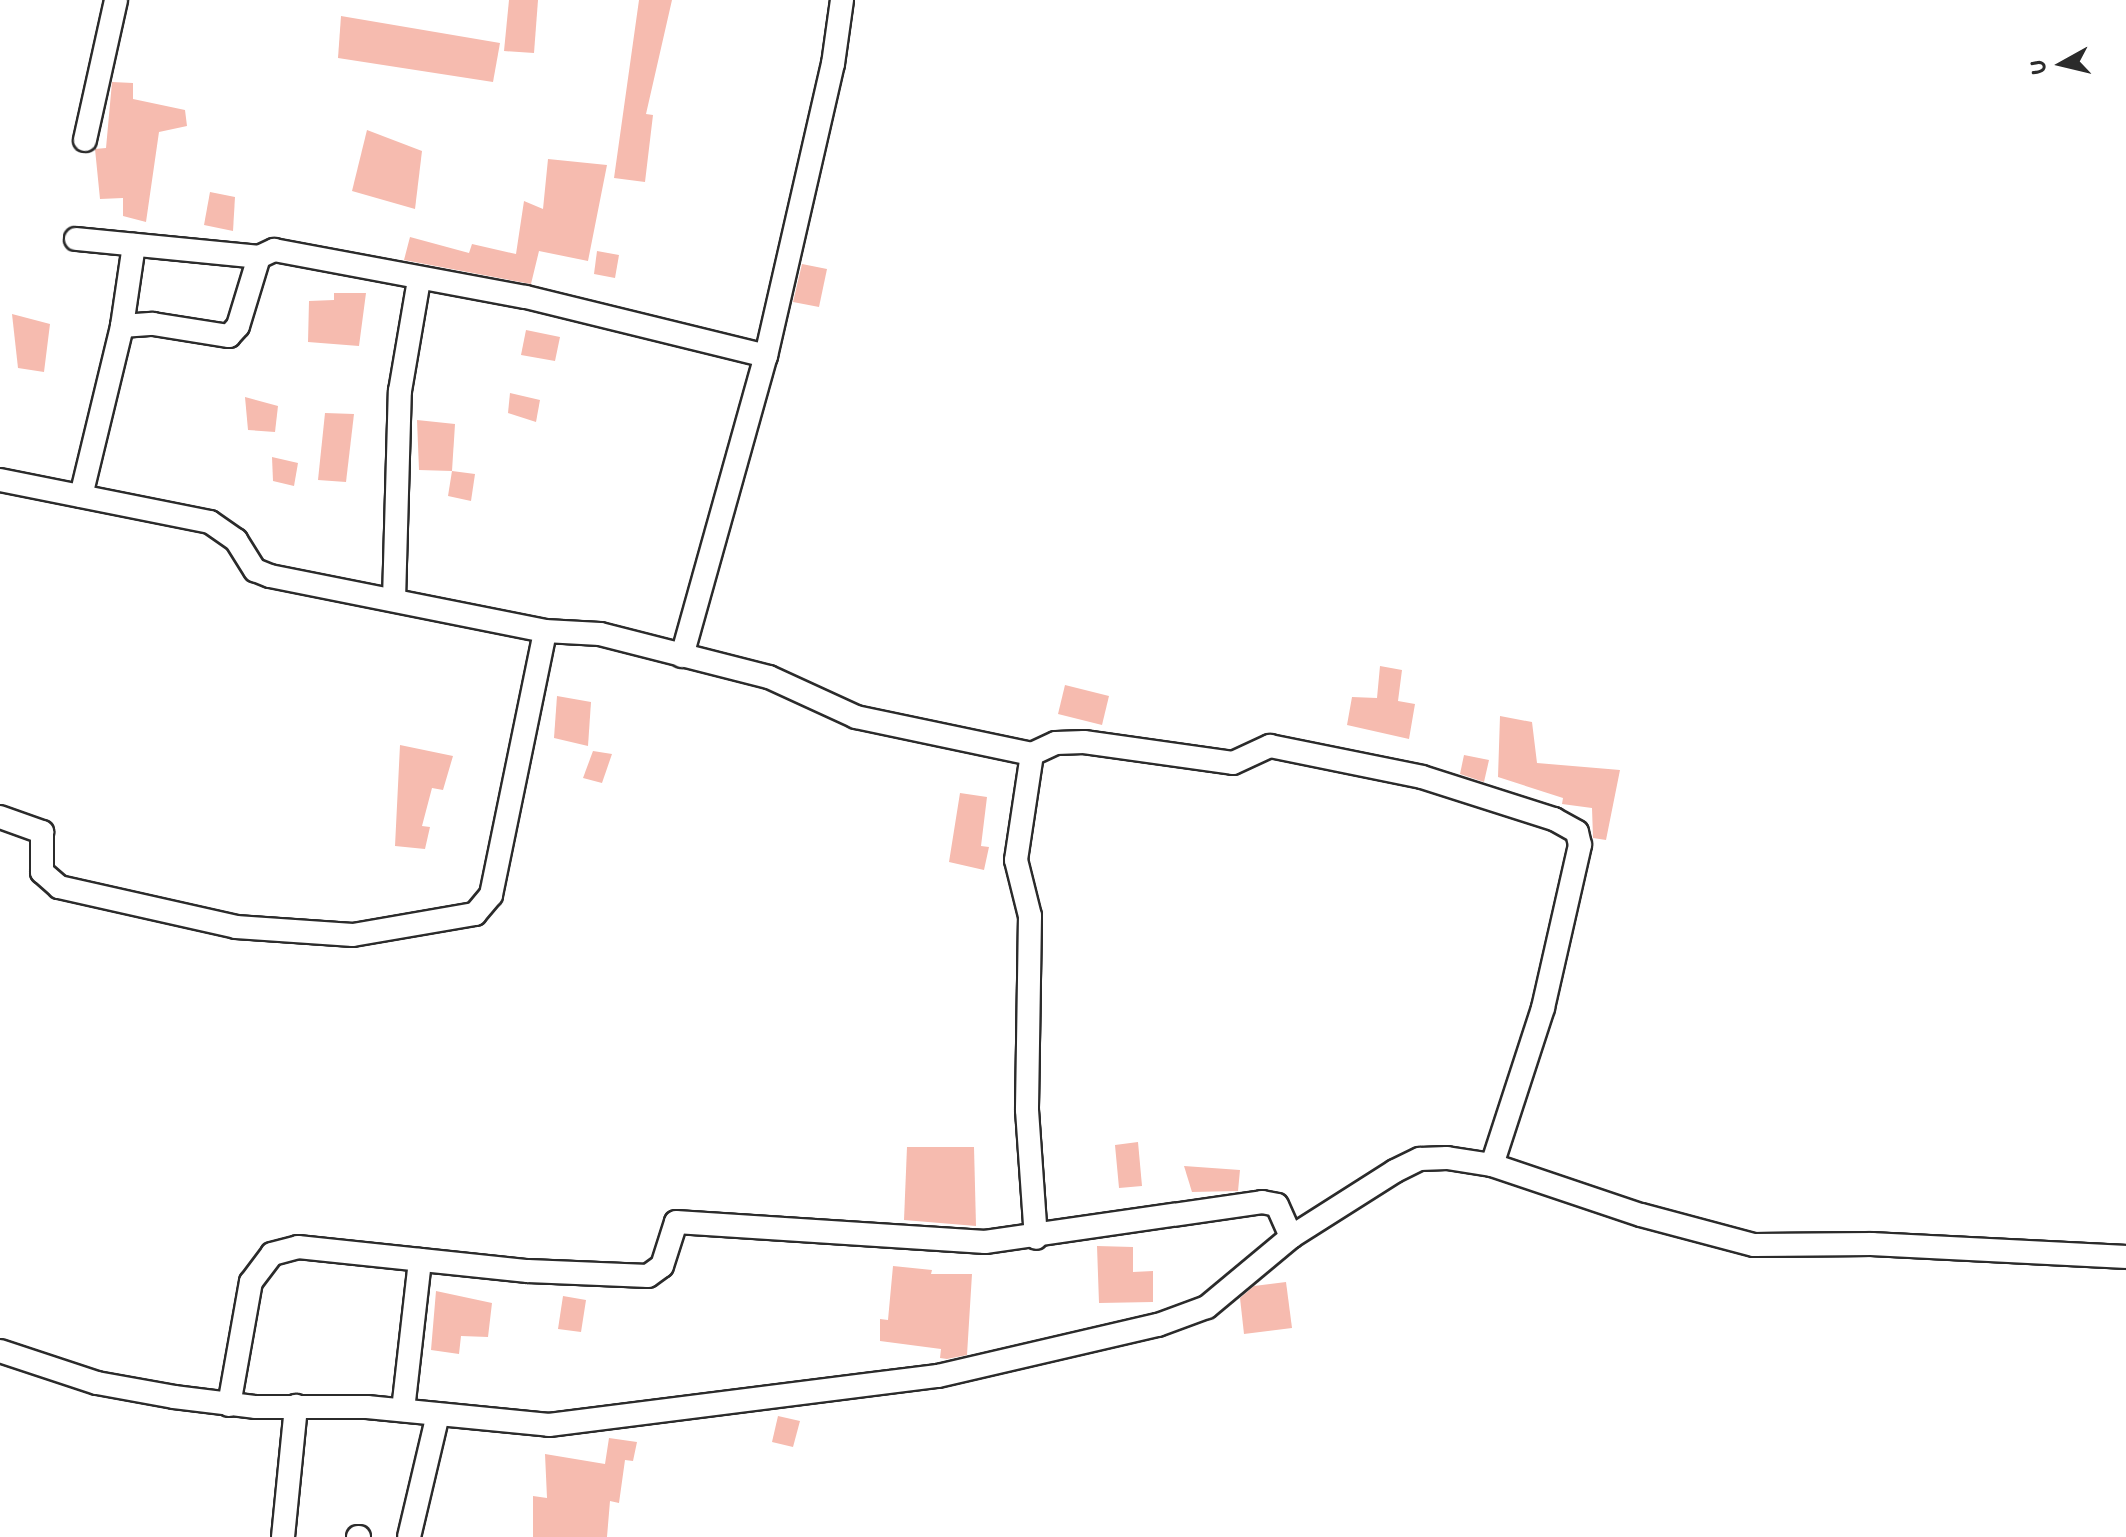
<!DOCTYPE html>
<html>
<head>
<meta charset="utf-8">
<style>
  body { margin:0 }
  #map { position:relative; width:2126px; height:1537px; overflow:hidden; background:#fff; font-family:Itim,sans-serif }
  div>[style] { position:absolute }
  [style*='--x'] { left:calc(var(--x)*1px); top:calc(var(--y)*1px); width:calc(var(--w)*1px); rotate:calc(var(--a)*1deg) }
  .building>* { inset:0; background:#f6bbaf }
  .roads { filter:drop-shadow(2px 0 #2b2b2b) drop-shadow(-2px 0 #2b2b2b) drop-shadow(0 2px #2b2b2b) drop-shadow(0 -2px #2b2b2b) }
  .street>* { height:22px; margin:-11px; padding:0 11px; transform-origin:11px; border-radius:11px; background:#fff }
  span { translate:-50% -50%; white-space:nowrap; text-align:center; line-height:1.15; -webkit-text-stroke:8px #fff; paint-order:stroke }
  .north { position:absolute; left:2022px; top:24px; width:80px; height:80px; -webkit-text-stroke:6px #fff; paint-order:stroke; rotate:262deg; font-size:22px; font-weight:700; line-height:32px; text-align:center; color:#2b2b2b }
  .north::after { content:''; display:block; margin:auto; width:28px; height:36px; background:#2b2b2b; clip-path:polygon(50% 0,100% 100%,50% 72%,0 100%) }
</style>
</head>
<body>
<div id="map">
  <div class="building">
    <div style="clip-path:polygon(509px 0,538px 0,534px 53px,504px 51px)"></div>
    <div style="clip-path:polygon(639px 0,672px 0,646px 114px,653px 115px,645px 182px,614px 178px)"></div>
    <div style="clip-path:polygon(341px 16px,500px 43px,493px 82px,338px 58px)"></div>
    <div style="clip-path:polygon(112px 82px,133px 83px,133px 99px,185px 110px,187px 126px,159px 132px,146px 222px,123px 216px,123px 198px,100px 199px,95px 149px,106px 148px)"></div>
    <div style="clip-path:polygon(367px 130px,422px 151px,415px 209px,352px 191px)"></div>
    <div style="clip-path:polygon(548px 159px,607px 165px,588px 261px,539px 251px,531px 284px,404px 260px,410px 237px,469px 253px,472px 244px,516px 254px,524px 201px,543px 209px)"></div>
    <div style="clip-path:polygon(210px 192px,235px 197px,233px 231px,204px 225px)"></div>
    <div style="clip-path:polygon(597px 251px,619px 255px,615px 278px,594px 274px)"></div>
    <div style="clip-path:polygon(802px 264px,827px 269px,819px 307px,793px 302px)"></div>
    <div style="clip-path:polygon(334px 293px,366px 293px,359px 346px,308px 342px,309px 301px,334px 300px)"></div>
    <div style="clip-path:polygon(12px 314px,50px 324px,44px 372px,18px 368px)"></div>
    <div style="clip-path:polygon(526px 330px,560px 337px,555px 361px,521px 355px)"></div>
    <div style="clip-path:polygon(510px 393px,540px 400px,536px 422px,508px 413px)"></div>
    <div style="clip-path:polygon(245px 397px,278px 406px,275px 432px,248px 430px)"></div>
    <div style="clip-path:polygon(325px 413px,354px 414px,346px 482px,318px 480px)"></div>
    <div style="clip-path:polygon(417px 420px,455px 424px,452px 471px,419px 470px)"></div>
    <div style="clip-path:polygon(272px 457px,298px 463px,294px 486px,273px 481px)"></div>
    <div style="clip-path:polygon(452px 471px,475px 474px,471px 501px,448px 496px)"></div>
    <div style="clip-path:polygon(1380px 666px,1402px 670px,1398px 701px,1415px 704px,1409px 739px,1347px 725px,1352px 697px,1377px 698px)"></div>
    <div style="clip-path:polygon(1065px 685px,1109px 696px,1102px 725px,1058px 714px)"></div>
    <div style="clip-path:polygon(557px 696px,591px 702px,588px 746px,554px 738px)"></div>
    <div style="clip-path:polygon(1500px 716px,1532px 722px,1537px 763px,1620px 770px,1606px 840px,1593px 838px,1592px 808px,1562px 804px,1563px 798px,1498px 777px)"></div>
    <div style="clip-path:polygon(400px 745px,453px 756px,443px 790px,432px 788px,422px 826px,430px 827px,425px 849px,395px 846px)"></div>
    <div style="clip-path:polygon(593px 751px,612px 754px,602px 783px,583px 778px)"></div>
    <div style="clip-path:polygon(1464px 755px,1489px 760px,1484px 782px,1460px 774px)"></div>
    <div style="clip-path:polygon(960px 793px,987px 797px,981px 846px,989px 847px,984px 870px,949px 862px)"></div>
    <div style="clip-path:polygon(1138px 1142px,1142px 1186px,1119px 1188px,1115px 1145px)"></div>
    <div style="clip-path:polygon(907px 1147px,974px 1147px,976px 1226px,904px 1220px)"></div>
    <div style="clip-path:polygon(1184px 1166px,1240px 1170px,1238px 1191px,1192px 1192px)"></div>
    <div style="clip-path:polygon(1097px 1246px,1133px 1247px,1133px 1272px,1153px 1271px,1153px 1302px,1099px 1303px)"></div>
    <div style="clip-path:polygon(893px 1266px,932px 1270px,931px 1274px,972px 1274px,967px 1355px,947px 1359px,940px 1358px,941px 1349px,880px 1341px,880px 1319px,888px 1320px)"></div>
    <div style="clip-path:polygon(1286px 1282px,1292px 1328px,1244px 1334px,1240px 1298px,1254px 1286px)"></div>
    <div style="clip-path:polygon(436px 1291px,492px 1303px,488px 1337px,461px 1336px,459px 1354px,431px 1350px)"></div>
    <div style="clip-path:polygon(563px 1296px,586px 1300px,581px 1332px,558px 1329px)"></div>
    <div style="clip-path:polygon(778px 1416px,800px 1421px,793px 1447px,772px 1442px)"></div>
    <div style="clip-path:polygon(609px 1438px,637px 1442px,633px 1461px,625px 1460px,619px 1503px,610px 1501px,607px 1537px,533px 1537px,533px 1496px,547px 1498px,545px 1454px,605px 1464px)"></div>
  </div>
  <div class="roads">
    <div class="street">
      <div style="--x:85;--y:140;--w:143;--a:-77.5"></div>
      <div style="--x:76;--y:239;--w:184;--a:5.6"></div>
      <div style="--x:122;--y:326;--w:82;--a:-81.6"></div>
      <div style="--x:0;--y:480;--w:214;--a:11.3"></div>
      <div style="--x:210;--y:522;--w:32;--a:35"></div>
      <div style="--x:236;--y:540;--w:36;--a:58"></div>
      <div style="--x:255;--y:570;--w:16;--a:22"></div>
      <div style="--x:270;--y:576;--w:280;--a:11.3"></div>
      <div style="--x:545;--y:631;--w:55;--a:3.1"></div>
      <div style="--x:600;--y:634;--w:174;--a:14.3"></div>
      <div style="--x:769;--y:677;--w:96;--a:24.7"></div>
      <div style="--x:856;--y:717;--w:180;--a:11.9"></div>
      <div style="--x:1032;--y:754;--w:107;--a:98.6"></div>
      <div style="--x:1016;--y:860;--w:58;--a:76"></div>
      <div style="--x:1030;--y:916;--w:194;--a:90.9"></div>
      <div style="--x:1027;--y:1110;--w:128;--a:86"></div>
      <div style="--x:81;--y:496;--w:175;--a:-76.4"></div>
      <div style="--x:122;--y:326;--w:31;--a:-4"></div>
      <div style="--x:153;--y:324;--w:77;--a:9"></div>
      <div style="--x:229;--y:336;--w:13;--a:-48"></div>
      <div style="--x:238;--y:326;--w:72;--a:-73.1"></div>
      <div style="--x:259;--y:257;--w:17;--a:-25"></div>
      <div style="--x:274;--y:250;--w:256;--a:10.6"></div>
      <div style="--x:526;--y:297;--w:247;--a:13.8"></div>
      <div style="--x:394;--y:600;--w:209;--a:-88.4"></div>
      <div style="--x:400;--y:391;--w:113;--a:-80.3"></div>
      <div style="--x:682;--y:656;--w:312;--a:-74.4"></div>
      <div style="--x:766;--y:356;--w:300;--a:-77.1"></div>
      <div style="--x:833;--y:64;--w:65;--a:-82"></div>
      <div style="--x:1032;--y:754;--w:26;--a:-25"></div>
      <div style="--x:1056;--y:743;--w:28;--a:-2"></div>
      <div style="--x:1084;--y:742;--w:150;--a:8"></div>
      <div style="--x:1233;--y:763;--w:41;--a:-24.7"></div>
      <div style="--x:1270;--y:746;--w:155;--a:11.5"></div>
      <div style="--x:1422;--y:777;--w:139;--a:17.7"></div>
      <div style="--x:1554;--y:819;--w:26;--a:29"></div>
      <div style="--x:1577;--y:832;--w:13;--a:77"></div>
      <div style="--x:1580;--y:845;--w:167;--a:102.8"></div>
      <div style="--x:1543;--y:1008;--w:165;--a:108"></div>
      <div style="--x:0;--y:817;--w:45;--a:19.7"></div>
      <div style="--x:42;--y:832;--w:40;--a:90"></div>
      <div style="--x:42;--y:872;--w:23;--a:41"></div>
      <div style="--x:59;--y:887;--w:181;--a:12.7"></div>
      <div style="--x:236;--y:927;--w:117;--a:3.9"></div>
      <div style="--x:353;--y:935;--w:124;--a:-9.8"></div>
      <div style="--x:475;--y:914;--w:25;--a:-50"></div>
      <div style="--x:491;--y:895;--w:269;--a:-78.4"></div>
      <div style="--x:0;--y:1351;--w:102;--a:18.3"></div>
      <div style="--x:97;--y:1383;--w:78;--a:10.3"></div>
      <div style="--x:174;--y:1397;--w:83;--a:7"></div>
      <div style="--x:256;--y:1407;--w:111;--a:0"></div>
      <div style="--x:367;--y:1407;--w:183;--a:5.6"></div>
      <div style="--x:549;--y:1425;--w:392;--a:-7.2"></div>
      <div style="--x:938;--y:1376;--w:226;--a:-13.1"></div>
      <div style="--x:1158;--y:1325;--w:52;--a:-20.2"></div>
      <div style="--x:1207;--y:1307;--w:109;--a:-39.8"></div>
      <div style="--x:1291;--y:1237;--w:123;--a:-32.4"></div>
      <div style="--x:1395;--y:1171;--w:28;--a:-26"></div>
      <div style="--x:1420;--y:1159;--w:27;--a:-2"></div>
      <div style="--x:1447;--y:1158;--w:46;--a:8.8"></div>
      <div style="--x:1492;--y:1165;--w:157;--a:18.6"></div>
      <div style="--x:1641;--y:1215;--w:117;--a:14.9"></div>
      <div style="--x:1754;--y:1245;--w:118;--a:-0.5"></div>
      <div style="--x:1872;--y:1244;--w:254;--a:2.9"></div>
      <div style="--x:229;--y:1405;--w:125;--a:-79.9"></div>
      <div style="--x:251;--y:1282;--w:35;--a:-53"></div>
      <div style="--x:272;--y:1254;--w:27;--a:-15"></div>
      <div style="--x:298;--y:1247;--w:231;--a:6"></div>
      <div style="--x:528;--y:1271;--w:120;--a:2.4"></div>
      <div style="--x:648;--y:1276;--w:17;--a:-36"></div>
      <div style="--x:662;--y:1266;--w:46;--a:-72.3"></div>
      <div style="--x:676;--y:1222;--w:310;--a:3.7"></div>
      <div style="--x:985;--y:1242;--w:280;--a:-8.2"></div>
      <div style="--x:1262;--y:1202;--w:15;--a:11"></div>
      <div style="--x:1277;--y:1205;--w:35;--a:66"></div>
      <div style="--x:403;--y:1410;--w:151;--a:-83.5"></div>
      <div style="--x:283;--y:1537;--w:132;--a:-84.3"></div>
      <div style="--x:358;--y:1537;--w:1;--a:0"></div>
      <div style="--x:409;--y:1537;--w:126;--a:-76.7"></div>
    </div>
  </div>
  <div class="north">U</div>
</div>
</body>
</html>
